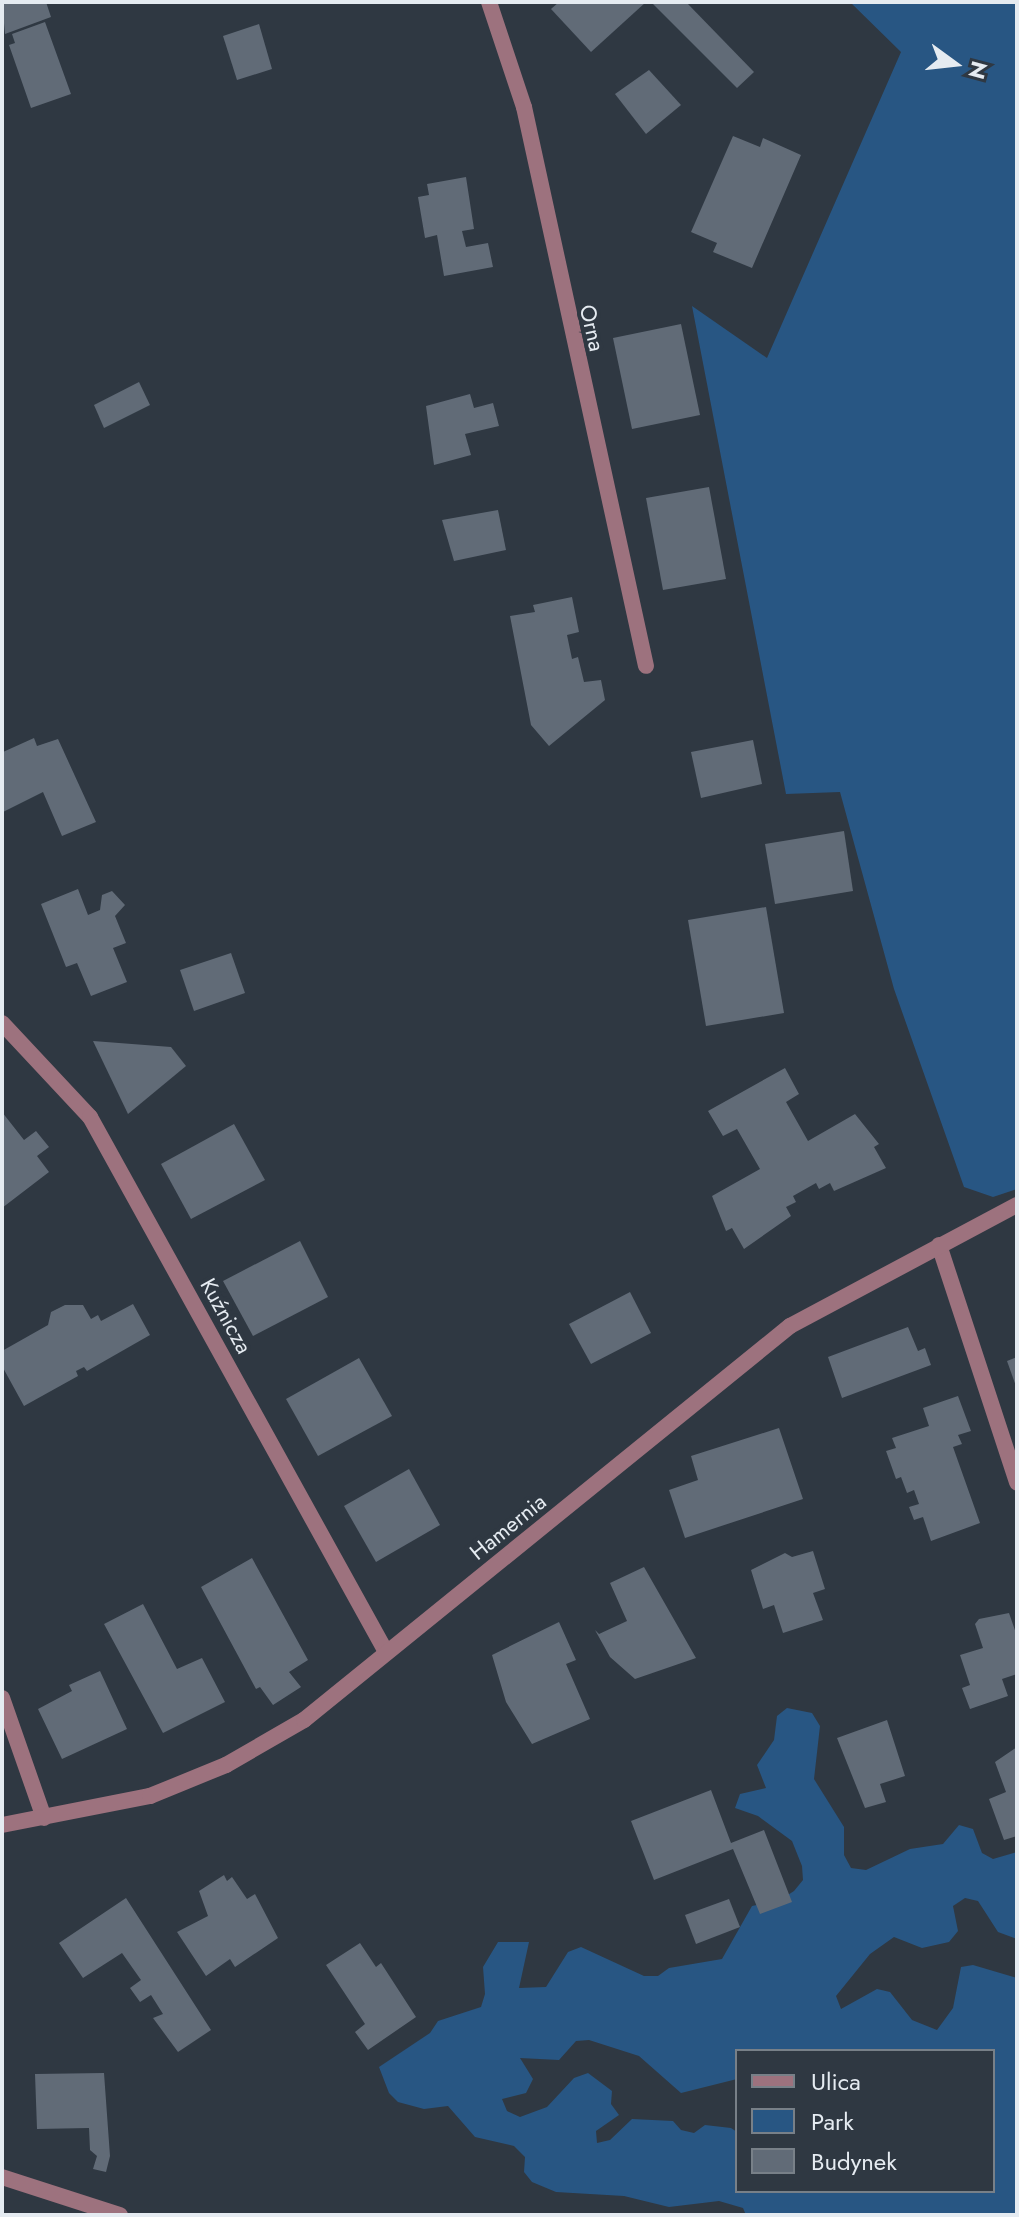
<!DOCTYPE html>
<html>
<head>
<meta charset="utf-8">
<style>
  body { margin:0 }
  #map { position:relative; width:1019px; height:2217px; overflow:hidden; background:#2f3842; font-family:Jost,sans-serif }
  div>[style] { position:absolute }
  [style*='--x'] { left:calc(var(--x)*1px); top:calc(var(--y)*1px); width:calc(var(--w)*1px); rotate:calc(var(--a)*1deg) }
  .green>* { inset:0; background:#285683 }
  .building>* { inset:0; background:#616b77 }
  .lane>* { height:16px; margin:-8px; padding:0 8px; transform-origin:8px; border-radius:8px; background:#9d727e }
  .street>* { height:16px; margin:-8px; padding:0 8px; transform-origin:8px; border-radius:8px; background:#9d727e }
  span { translate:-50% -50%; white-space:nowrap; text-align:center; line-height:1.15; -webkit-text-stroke:8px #2f3842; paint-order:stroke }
  .street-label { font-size:22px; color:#e5ebf1 }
  .frame { position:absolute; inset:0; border:4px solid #e5ebf1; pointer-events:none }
  .legend { position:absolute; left:735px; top:2049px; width:260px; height:144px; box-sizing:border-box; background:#2f3842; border:2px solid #788088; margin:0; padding:10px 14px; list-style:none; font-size:24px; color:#e5ebf1 }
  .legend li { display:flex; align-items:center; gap:16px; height:40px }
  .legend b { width:40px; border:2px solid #788088 }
  .north { position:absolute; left:915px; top:24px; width:80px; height:80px; -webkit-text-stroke:6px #2f3842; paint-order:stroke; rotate:105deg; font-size:22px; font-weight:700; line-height:32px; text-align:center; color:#e5ebf1 }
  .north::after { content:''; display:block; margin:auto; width:28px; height:36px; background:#e5ebf1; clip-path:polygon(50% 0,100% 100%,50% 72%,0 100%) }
</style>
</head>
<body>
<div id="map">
  <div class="green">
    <div style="clip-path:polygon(850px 2px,1017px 2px,1017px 1189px,993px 1197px,964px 1187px,894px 989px,840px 792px,786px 794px,692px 306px,767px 358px,901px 52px)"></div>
    <div style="clip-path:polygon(evenodd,787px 1708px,812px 1713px,820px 1726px,814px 1779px,844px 1827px,844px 1855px,851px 1868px,866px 1870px,910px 1849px,943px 1844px,959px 1825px,973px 1829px,982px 1853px,993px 1859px,1017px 1852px,1017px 1939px,998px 1932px,978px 1901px,965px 1898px,953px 1906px,958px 1931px,949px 1942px,922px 1948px,894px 1937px,870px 1954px,836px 1996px,841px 2009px,877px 1989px,890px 1992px,912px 2020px,937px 2030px,953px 2008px,961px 1967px,973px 1965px,1017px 1978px,1017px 2215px,746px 2215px,743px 2208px,719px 2201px,669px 2207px,624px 2196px,556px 2192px,532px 2182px,524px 2172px,525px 2157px,514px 2146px,475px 2137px,448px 2106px,424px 2109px,398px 2102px,389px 2093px,379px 2067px,430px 2033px,438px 2021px,481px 2007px,485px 1994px,483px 1967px,498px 1942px,529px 1942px,519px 1988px,546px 1987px,568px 1952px,581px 1947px,644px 1976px,658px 1976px,669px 1968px,722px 1959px,752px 1906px,780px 1900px,794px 1891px,803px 1880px,802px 1866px,792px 1841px,758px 1816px,735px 1808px,740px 1794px,766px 1788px,757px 1765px,774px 1740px,777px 1716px,787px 1708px,589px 2040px,639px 2056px,681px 2093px,737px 2079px,737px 2051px,993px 2051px,993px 2191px,737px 2191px,737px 2132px,731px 2128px,705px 2125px,694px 2133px,681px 2130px,673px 2121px,632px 2119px,610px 2140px,597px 2143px,596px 2131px,619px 2115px,611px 2104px,612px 2091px,588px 2073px,574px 2078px,547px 2107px,520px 2117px,507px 2111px,502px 2099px,526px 2093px,533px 2079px,520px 2058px,559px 2060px,576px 2041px,589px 2040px)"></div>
  </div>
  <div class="building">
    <div style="clip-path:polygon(2px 2px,46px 2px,51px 17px,5px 34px)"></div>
    <div style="clip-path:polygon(559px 2px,646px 2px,591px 52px,551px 9px)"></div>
    <div style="clip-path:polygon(651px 2px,686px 2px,754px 72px,737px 88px)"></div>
    <div style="clip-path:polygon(45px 22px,71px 94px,31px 108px,9px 45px,15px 43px,12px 34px)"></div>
    <div style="clip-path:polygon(259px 24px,272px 69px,237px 80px,223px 36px)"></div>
    <div style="clip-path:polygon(649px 70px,681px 105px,646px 134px,615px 94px)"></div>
    <div style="clip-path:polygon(733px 136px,760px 147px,763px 138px,801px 155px,752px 268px,713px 252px,717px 243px,691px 232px)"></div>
    <div style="clip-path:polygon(466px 177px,474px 229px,462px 231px,466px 247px,488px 243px,493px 267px,444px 276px,437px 235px,425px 238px,418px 197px,429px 195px,427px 184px)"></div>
    <div style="clip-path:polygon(681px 324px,700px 415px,632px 429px,613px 338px)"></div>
    <div style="clip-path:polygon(139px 382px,150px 405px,104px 428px,94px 405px)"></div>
    <div style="clip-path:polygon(470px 394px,474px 408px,493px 403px,499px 426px,465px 434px,471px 455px,434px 465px,426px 406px)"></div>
    <div style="clip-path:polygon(709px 487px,726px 579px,663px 590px,646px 498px)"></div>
    <div style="clip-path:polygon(498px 510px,506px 550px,454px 561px,442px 520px)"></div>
    <div style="clip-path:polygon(572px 597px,579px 632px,567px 635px,572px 659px,578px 657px,584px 682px,601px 680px,605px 700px,549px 746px,531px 725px,510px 616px,535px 612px,533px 605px)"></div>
    <div style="clip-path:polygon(34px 738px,37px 746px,58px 739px,96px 822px,62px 836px,43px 792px,3px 812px,3px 752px)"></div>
    <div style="clip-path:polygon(753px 740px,762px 784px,701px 798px,691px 752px)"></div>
    <div style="clip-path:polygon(844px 831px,853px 891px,775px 904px,765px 844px)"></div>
    <div style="clip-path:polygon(78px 889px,88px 915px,100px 910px,102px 895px,112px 891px,125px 905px,115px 916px,126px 943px,113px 948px,127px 982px,91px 996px,77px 963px,66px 967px,41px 904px)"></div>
    <div style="clip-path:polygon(766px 907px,784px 1013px,706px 1026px,688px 920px)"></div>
    <div style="clip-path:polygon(231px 953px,245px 993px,194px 1011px,180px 970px)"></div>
    <div style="clip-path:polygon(93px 1041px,171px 1047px,186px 1066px,128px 1114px)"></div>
    <div style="clip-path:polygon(785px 1068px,799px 1094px,786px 1102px,808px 1141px,855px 1114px,879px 1144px,874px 1147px,886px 1168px,834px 1191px,830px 1183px,819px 1189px,816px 1183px,793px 1196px,796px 1202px,786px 1207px,791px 1216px,744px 1249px,732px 1228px,726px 1231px,712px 1196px,760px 1169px,737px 1129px,723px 1136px,708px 1111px)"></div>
    <div style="clip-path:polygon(2px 1112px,24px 1140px,36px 1131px,49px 1147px,37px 1156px,49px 1172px,2px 1208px)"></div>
    <div style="clip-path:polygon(234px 1124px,265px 1180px,191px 1219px,161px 1164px)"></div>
    <div style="clip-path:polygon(300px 1241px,328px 1297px,253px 1336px,223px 1281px)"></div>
    <div style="clip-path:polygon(630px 1292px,651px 1333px,591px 1364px,569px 1324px)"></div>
    <div style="clip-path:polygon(133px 1304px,150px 1335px,87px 1371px,84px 1367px,76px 1371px,78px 1376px,24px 1406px,2px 1366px,2px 1351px,48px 1325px,51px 1312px,65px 1305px,83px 1305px,91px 1319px,98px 1315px,101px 1321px)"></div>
    <div style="clip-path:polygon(908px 1327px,918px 1351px,925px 1348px,931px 1365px,842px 1398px,828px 1357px)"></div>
    <div style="clip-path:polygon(1017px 1357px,1017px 1389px,1007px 1361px)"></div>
    <div style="clip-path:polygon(359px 1358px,392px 1416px,318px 1456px,286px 1399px)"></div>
    <div style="clip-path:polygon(958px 1396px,971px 1431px,958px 1435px,962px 1444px,953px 1447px,980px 1523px,931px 1541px,923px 1517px,914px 1520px,909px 1507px,919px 1504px,914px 1490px,907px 1493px,901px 1477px,896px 1479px,886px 1451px,896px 1448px,892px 1438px,929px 1426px,923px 1408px)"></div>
    <div style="clip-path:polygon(779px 1428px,803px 1499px,685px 1538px,669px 1490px,698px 1480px,691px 1456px)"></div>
    <div style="clip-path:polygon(409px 1469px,440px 1525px,376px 1562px,344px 1506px)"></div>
    <div style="clip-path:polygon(813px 1551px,825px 1589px,813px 1593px,823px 1620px,783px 1633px,774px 1605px,763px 1609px,751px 1570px,785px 1553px,792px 1557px)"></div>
    <div style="clip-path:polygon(252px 1558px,308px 1660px,289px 1672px,301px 1687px,273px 1705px,260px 1687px,256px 1689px,201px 1587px)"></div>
    <div style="clip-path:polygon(644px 1567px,696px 1658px,635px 1679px,610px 1657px,595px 1630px,599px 1634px,627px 1621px,610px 1583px)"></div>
    <div style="clip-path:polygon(143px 1604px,177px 1669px,202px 1658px,225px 1702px,163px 1733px,104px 1624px)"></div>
    <div style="clip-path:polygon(1009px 1613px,1017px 1636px,1017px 1674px,1002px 1679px,1008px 1696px,970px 1709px,962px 1688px,970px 1685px,960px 1655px,983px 1648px,975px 1624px,979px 1619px)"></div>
    <div style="clip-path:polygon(559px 1622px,576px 1660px,566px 1664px,590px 1719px,532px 1744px,506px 1702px,492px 1655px)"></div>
    <div style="clip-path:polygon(100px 1671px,127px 1729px,62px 1759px,38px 1709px,72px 1691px,69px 1685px)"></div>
    <div style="clip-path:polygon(887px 1720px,905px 1776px,880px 1784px,886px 1802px,865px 1808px,837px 1738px)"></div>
    <div style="clip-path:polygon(1017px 1747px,1017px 1836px,1004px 1840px,989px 1799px,1006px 1792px,995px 1762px)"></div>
    <div style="clip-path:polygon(711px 1790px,731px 1843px,764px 1830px,792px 1902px,760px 1914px,733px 1849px,654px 1880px,631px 1821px)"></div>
    <div style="clip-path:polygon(224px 1875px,227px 1881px,232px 1877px,247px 1899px,255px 1894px,278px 1938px,235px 1967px,230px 1959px,206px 1976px,177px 1932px,208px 1916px,199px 1891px)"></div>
    <div style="clip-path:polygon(126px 1898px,211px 2030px,178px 2052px,153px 2018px,163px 2014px,151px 1995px,140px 2002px,130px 1988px,141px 1980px,122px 1953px,83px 1978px,59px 1943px)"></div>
    <div style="clip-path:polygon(729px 1899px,740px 1927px,696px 1944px,685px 1915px)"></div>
    <div style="clip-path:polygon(360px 1943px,376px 1967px,381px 1963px,416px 2017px,368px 2050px,355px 2032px,365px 2024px,326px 1965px)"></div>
    <div style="clip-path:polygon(104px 2073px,110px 2156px,106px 2172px,93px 2169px,97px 2156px,90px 2150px,89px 2128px,37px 2129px,35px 2074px)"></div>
  </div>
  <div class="lane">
    <div style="--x:2;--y:1698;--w:127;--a:70.7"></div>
  </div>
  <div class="street">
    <div style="--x:489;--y:2;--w:111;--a:71.6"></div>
    <div style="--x:524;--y:107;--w:572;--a:77.69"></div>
    <div style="--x:2;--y:1023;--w:129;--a:46.9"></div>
    <div style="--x:90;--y:1117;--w:609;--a:61.04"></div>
    <div style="--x:939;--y:1245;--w:250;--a:71.8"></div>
    <div style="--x:2;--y:1825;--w:151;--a:-11.1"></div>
    <div style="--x:150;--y:1796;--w:82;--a:-22.2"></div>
    <div style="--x:226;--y:1765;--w:90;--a:-30"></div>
    <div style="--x:304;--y:1720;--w:626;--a:-39.03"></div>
    <div style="--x:790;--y:1326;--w:257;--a:-28.1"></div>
    <div style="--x:2;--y:2177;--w:124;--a:17.9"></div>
  </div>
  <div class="street-label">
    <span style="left:592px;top:328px;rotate:77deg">Orna</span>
    <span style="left:226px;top:1316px;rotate:61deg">Kuźnicza</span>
    <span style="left:508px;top:1527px;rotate:-39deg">Hamernia</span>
  </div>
  <div class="frame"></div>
  <ul class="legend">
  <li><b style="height:10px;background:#9d727e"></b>Ulica</li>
  <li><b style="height:22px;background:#285683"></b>Park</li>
  <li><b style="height:22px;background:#616b77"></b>Budynek</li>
  </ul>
  <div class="north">N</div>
</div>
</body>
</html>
